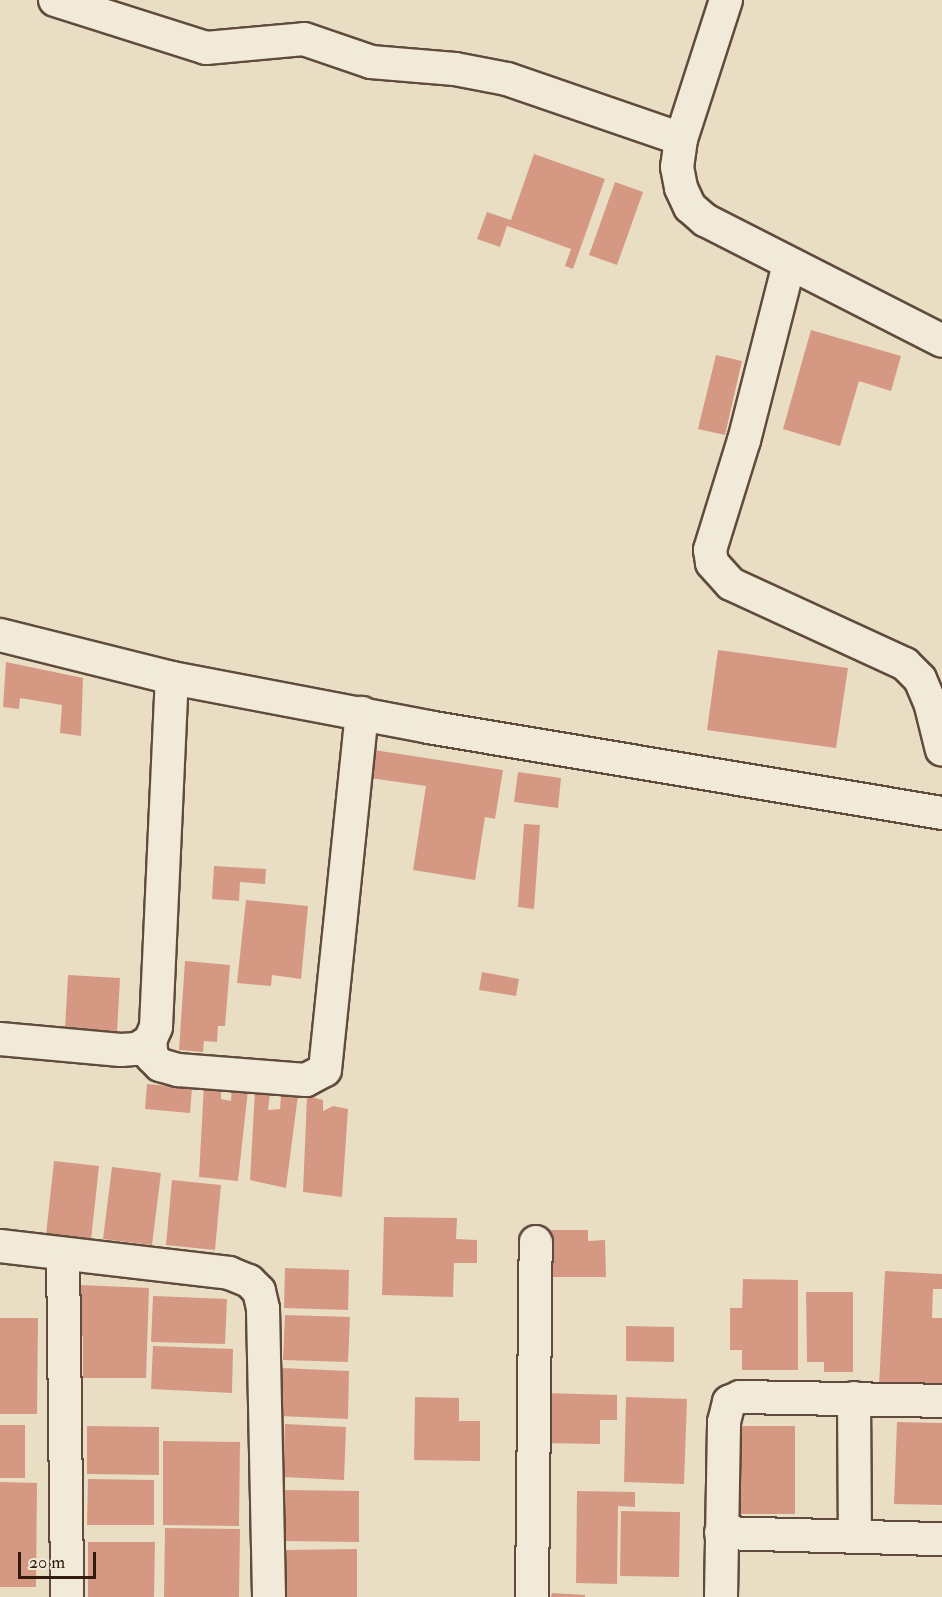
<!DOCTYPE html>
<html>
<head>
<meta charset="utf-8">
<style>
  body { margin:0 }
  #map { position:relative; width:942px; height:1597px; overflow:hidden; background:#e9dec4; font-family:"IM FELL Double Pica",serif }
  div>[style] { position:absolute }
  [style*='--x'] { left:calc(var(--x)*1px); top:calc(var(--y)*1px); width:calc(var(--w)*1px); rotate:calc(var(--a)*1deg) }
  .building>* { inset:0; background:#d59983 }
  .roads { filter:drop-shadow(2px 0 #604b3c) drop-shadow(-2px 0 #604b3c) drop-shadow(0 2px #604b3c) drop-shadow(0 -2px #604b3c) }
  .minor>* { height:32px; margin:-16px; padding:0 16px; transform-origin:16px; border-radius:16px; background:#f1ead9 }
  span { translate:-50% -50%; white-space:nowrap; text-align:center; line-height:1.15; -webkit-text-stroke:4.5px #f1ead9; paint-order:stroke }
  .scale { position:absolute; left:18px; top:1552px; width:78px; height:27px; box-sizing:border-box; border:3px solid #321a0f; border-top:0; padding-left:8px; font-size:18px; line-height:21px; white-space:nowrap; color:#321a0f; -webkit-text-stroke:4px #f1ead9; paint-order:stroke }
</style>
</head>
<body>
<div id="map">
  <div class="building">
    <div style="clip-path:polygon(534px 154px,605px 179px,573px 269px,565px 266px,571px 249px,507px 226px,500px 247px,477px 239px,487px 212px,511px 220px)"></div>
    <div style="clip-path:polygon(615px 182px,643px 192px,617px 265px,589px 255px)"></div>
    <div style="clip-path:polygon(811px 330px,901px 356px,891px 391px,859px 381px,840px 446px,783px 429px)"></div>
    <div style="clip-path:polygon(716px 355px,742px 361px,725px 435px,698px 429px)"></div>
    <div style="clip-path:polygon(718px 650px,848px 668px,836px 748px,707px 730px)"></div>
    <div style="clip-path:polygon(6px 662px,83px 678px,81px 736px,60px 733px,62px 705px,20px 698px,19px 709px,3px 707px)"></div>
    <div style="clip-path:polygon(374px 750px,503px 770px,495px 819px,485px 817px,475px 880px,413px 870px,426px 786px,370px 778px)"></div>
    <div style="clip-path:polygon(518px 772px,561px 778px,558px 808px,514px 802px)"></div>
    <div style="clip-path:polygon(524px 824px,540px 825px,534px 909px,518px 907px)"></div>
    <div style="clip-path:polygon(214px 866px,266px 869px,265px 884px,240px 882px,239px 901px,212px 899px)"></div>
    <div style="clip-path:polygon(246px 900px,308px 906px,301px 979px,272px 975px,271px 986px,237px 983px)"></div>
    <div style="clip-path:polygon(185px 961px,230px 965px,225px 1026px,218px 1026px,217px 1042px,204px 1041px,203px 1052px,179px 1050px)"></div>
    <div style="clip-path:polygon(482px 972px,519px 979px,516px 996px,479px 990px)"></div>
    <div style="clip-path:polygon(68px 975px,120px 978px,117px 1033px,65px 1029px)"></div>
    <div style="clip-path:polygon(147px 1084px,192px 1088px,190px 1113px,145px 1109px)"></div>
    <div style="clip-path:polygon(204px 1084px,221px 1086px,221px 1099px,231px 1101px,232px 1086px,248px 1090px,238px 1181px,199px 1177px)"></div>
    <div style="clip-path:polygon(255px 1090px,270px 1093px,268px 1110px,280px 1109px,281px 1095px,298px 1095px,286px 1188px,250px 1180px)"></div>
    <div style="clip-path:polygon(307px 1096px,323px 1100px,323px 1111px,333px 1106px,348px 1109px,342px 1197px,303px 1192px)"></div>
    <div style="clip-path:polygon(54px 1161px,99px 1166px,91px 1240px,46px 1235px)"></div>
    <div style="clip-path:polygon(112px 1167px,161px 1173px,152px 1245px,103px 1239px)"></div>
    <div style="clip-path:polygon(172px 1180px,221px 1185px,215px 1250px,166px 1245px)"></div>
    <div style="clip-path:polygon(384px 1217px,457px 1218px,456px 1239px,477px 1240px,477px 1263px,454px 1263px,453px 1297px,382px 1295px)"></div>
    <div style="clip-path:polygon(544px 1230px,588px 1230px,588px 1241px,605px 1240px,606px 1277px,545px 1277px)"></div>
    <div style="clip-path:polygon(285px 1268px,349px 1270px,348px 1310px,284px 1308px)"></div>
    <div style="clip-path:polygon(885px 1271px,942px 1274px,942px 1289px,933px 1289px,932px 1318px,942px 1318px,942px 1388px,879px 1385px)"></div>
    <div style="clip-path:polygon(743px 1279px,798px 1280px,798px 1370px,742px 1370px,742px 1350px,730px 1350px,730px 1308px,742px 1308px)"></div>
    <div style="clip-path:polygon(80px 1285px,149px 1288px,146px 1378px,83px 1378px,83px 1336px,78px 1336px)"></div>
    <div style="clip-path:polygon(806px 1292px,853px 1292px,853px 1372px,824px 1372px,824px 1362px,807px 1362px)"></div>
    <div style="clip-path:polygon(153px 1296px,227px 1299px,225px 1344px,151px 1342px)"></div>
    <div style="clip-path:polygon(285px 1315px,350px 1317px,348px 1362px,283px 1360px)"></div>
    <div style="clip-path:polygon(0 1318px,38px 1318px,37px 1414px,0 1414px)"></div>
    <div style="clip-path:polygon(626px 1326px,674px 1327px,674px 1362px,626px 1361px)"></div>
    <div style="clip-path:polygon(153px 1346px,233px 1349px,232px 1393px,151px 1389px)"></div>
    <div style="clip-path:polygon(282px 1368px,349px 1371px,348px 1419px,280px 1416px)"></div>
    <div style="clip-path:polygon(542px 1393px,617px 1395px,617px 1420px,600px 1420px,600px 1444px,541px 1443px)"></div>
    <div style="clip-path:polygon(415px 1397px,459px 1398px,459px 1421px,480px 1421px,480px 1461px,414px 1460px)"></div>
    <div style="clip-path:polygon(626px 1397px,687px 1399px,684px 1484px,624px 1482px)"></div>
    <div style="clip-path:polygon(897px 1422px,942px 1423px,942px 1505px,894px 1504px)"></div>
    <div style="clip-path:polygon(285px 1424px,346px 1427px,344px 1480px,283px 1477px)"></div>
    <div style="clip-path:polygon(0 1425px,25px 1425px,25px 1478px,0 1478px)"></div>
    <div style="clip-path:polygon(87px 1426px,159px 1427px,159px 1475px,87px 1474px)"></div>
    <div style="clip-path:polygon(739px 1426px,795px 1426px,795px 1514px,733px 1514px,733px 1466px,739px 1465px)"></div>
    <div style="clip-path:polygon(163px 1441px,240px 1442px,239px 1526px,163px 1525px)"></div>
    <div style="clip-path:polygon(88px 1479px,154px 1480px,154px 1525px,87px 1525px)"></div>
    <div style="clip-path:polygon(0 1482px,37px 1483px,36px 1587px,0 1587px)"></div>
    <div style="clip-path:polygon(285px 1490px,359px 1491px,359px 1542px,285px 1541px)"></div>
    <div style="clip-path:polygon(577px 1491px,635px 1492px,635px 1507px,618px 1506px,617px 1584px,576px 1583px)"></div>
    <div style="clip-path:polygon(621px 1511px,680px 1512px,679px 1577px,620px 1576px)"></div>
    <div style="clip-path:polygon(165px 1528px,240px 1529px,239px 1597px,164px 1597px)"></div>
    <div style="clip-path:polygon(88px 1542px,155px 1542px,154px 1597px,88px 1597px)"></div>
    <div style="clip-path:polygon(357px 1549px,357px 1597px,284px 1597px,284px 1550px)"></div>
    <div style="clip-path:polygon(552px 1593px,585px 1595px,585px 1597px,551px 1597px)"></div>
  </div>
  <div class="roads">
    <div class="minor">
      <div style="--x:55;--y:0;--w:158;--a:17.6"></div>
      <div style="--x:206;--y:48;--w:98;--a:-5.2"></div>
      <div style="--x:304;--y:39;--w:71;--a:18.9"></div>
      <div style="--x:371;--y:62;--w:84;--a:4.8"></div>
      <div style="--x:455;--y:69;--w:53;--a:10.9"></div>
      <div style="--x:507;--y:79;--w:184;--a:19"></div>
      <div style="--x:726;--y:0;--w:146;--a:107.9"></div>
      <div style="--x:681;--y:139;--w:28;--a:98"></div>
      <div style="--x:677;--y:167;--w:21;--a:79"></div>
      <div style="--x:681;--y:188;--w:21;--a:65"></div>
      <div style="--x:690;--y:207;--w:20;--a:41"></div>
      <div style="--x:705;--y:220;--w:266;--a:27"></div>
      <div style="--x:789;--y:264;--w:182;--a:104.3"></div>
      <div style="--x:744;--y:440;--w:115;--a:107.2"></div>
      <div style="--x:710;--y:550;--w:13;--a:81"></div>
      <div style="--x:712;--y:563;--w:28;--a:48"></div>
      <div style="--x:731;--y:584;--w:192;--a:24.7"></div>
      <div style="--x:905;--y:664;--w:21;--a:45"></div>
      <div style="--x:920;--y:679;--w:25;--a:67"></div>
      <div style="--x:930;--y:702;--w:49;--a:76"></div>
      <div style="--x:0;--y:635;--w:177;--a:14"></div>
      <div style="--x:172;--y:678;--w:261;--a:10.8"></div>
      <div style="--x:428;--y:727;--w:521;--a:9.5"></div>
      <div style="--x:0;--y:1039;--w:121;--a:5.2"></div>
      <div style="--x:121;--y:1050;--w:16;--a:-4"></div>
      <div style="--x:137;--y:1049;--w:15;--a:-32"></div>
      <div style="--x:150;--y:1041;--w:15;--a:-67"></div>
      <div style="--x:156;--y:1027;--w:349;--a:-87.4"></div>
      <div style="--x:150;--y:1041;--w:16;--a:83"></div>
      <div style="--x:152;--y:1057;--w:11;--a:45"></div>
      <div style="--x:160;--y:1065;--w:19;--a:16"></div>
      <div style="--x:178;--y:1070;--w:128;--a:4.5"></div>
      <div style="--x:306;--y:1080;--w:21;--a:-28"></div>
      <div style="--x:325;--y:1070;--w:359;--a:-84.1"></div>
      <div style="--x:0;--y:1246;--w:231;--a:6.7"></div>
      <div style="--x:229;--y:1273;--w:22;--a:22"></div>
      <div style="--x:249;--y:1281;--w:14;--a:45"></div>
      <div style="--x:259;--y:1291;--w:18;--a:77"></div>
      <div style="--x:263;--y:1309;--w:288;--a:88.8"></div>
      <div style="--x:63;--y:1254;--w:343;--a:89.3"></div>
      <div style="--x:854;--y:1398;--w:138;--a:89.6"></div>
      <div style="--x:721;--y:1533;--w:221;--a:1.6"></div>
      <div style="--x:532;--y:1597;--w:355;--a:-89.4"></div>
      <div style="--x:721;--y:1597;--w:175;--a:-89"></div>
      <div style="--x:724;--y:1422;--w:21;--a:-76"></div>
      <div style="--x:729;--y:1402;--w:12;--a:-24"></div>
      <div style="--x:740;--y:1397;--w:202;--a:1.1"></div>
    </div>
  </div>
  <div class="scale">20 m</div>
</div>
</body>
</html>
